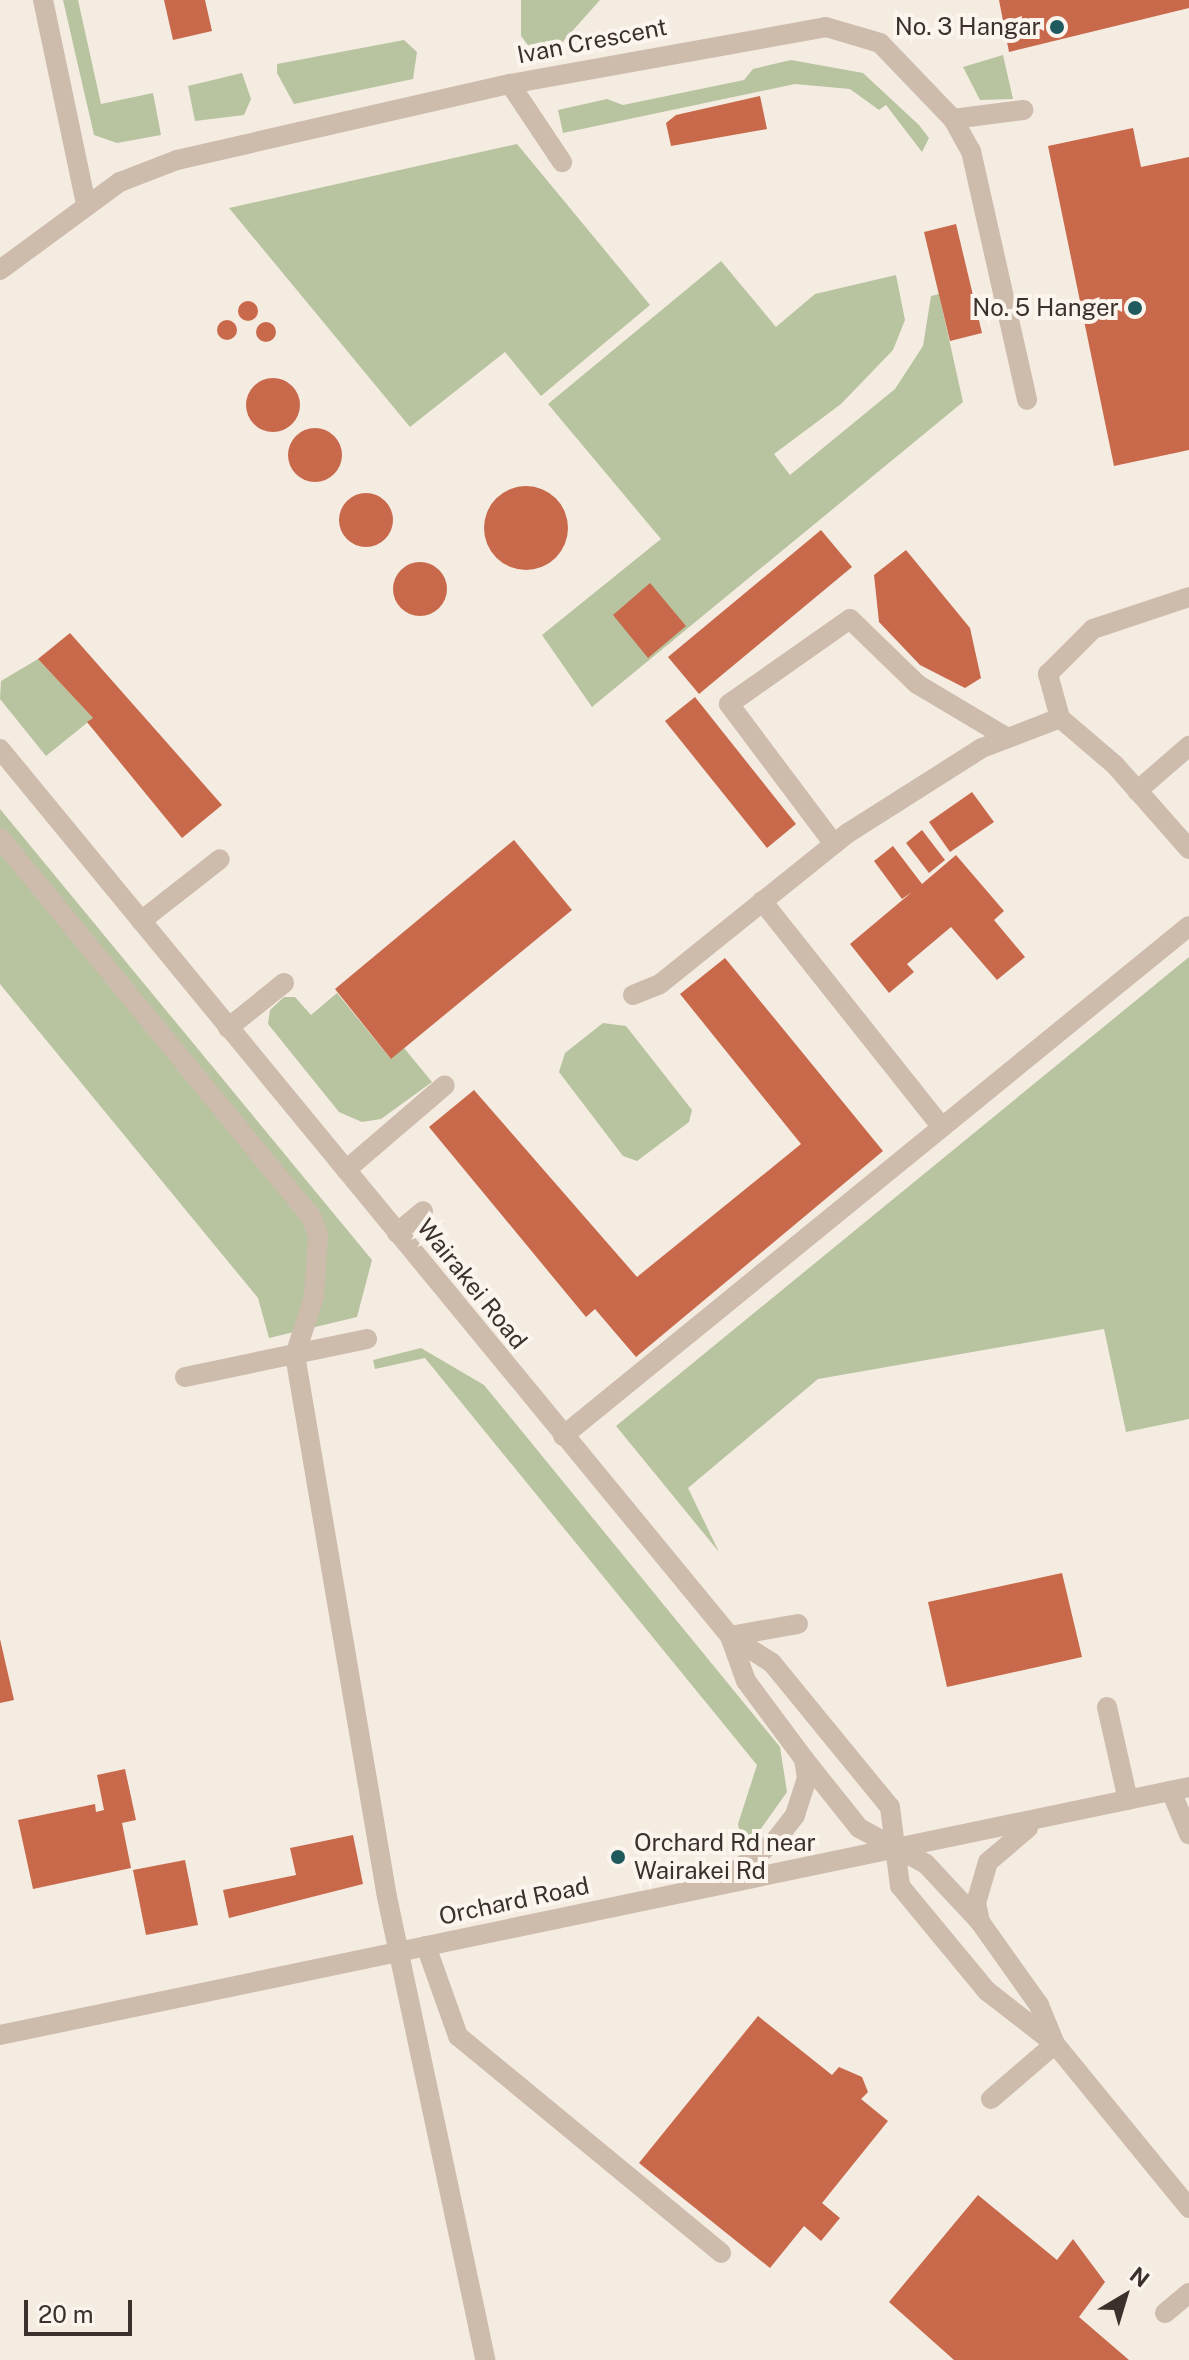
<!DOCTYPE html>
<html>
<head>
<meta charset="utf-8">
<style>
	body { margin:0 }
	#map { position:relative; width:1189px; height:2360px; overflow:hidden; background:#f4ebe1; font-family:"Public Sans",sans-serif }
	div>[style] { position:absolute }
	.green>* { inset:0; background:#b8c4a0 }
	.building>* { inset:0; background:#c8694b }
	.round { border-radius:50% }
	.minor>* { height:20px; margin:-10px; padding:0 10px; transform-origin:10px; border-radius:10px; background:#cdbbac }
	.dots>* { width:22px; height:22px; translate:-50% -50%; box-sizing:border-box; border:4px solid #fbf5ee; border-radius:50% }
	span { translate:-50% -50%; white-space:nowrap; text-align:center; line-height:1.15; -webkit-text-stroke:8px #fbf5ee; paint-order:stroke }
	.poi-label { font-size:24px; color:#3b302b }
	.right { translate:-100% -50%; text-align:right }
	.left { translate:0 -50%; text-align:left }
	.street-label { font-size:24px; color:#3b302b }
	.north { position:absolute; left:1085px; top:2256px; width:80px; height:80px; -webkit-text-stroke:6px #fbf5ee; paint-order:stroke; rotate:38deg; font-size:22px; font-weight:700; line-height:32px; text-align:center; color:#3b302b }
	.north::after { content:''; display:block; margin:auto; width:28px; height:36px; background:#3b302b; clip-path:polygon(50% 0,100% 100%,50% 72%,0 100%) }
	.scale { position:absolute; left:24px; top:2300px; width:108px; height:36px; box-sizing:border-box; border:4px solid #3b302b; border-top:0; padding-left:10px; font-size:24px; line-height:28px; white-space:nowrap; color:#3b302b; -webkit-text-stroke:6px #fbf5ee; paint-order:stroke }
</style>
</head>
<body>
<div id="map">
	<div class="green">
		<div style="clip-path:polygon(63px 0,78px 0,101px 104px,153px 93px,161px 135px,117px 143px,94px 135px)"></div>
		<div style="clip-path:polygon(521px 0,600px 0,559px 46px,534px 53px,521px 36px)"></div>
		<div style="clip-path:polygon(404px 40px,417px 52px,413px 79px,294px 104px,277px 73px,277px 64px)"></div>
		<div style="clip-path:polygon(1003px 55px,1013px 99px,980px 100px,963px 67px)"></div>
		<div style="clip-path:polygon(791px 60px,863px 73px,919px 125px,929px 138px,922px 152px,886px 105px,879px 110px,850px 89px,795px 84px,563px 133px,558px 110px,607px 99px,623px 105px,744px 80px,753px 69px)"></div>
		<div style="clip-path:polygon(242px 73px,251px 99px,244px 115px,195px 121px,188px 86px)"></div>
		<div style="clip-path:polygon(517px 144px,650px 305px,541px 396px,505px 352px,410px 427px,229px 208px)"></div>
		<div style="clip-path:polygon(721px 261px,776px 327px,815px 294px,896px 275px,905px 320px,893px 350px,841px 404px,774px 454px,790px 475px,895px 389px,923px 346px,931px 296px,939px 294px,963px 402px,592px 707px,542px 635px,661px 539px,548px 404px)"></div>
		<div style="clip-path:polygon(38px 659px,93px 718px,46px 756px,0 699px,1px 681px)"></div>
		<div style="clip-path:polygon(0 809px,372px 1260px,357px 1317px,269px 1338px,258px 1298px,0 984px)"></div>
		<div style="clip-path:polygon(1189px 957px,1189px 1419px,1126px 1432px,1104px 1329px,818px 1379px,688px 1488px,719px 1552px,616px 1426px)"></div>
		<div style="clip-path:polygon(337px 993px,390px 1058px,404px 1048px,432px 1082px,381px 1119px,362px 1122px,339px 1112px,268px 1024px,270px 1010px,284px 997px,295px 997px,311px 1015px)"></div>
		<div style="clip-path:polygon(603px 1023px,626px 1026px,692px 1110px,689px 1122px,637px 1161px,623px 1156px,559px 1072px,565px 1053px)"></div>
		<div style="clip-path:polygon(421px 1348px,484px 1385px,780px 1747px,787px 1792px,760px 1830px,741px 1838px,738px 1824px,757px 1765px,425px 1358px,375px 1369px,373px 1360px)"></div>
	</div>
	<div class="building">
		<div style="clip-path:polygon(164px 0,205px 0,212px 31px,173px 40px)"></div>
		<div style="clip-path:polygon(999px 0,1189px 0,1189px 8px,1009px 52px)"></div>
		<div style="clip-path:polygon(760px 96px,767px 129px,671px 146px,666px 123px,676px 115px)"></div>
		<div style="clip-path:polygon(1133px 128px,1141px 167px,1189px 157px,1189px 450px,1114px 466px,1048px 146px)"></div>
		<div style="clip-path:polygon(956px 224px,982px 333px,950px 341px,924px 232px)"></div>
		<div class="round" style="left:238px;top:301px;width:20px;height:20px"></div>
		<div class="round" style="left:217px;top:320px;width:20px;height:20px"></div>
		<div class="round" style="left:256px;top:322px;width:20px;height:20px"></div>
		<div class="round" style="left:246px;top:378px;width:54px;height:54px"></div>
		<div class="round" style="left:288px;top:428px;width:54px;height:54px"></div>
		<div class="round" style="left:484px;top:486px;width:84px;height:84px"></div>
		<div class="round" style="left:339px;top:493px;width:54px;height:54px"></div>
		<div style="clip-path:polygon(821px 530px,852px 567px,699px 694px,668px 657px)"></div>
		<div style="clip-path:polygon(906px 550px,970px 628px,981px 678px,965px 688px,920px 665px,879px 622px,874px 575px)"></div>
		<div class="round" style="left:393px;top:562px;width:54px;height:54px"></div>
		<div style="clip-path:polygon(650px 583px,686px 626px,648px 658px,613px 615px)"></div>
		<div style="clip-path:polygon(70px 633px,222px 805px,182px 838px,87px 722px,93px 718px,38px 659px)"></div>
		<div style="clip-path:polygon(695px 697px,796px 824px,767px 848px,665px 721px)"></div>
		<div style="clip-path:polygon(972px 792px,994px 822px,950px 852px,929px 822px)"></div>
		<div style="clip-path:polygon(922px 830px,945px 860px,929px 873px,906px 843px)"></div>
		<div style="clip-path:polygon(514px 840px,572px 910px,391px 1059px,335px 989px)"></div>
		<div style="clip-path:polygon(893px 846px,922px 884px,956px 855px,1004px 911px,994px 920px,1025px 957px,997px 980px,951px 927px,907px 964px,914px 972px,889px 993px,850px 944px,912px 892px,902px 899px,874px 861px)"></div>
		<div style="clip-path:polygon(725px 958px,883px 1151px,636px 1357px,595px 1309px,586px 1317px,429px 1127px,474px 1090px,637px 1277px,801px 1144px,680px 994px)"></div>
		<div style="clip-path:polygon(1062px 1573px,1082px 1657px,947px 1687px,928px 1602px)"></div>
		<div style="clip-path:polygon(0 1639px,14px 1700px,0 1703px)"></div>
		<div style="clip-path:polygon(125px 1769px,136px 1820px,122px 1823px,131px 1868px,33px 1889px,18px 1820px,95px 1804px,96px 1812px,104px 1810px,97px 1775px)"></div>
		<div style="clip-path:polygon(353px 1835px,363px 1884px,229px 1918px,223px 1890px,296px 1875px,290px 1848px)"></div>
		<div style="clip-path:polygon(185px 1860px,198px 1925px,146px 1935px,133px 1870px)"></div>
		<div style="clip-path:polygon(758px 2016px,832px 2075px,839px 2067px,862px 2077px,868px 2092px,861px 2099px,888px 2121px,822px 2203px,840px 2218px,821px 2241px,804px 2226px,770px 2268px,639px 2163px)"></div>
		<div style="clip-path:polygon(978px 2195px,1057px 2260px,1073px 2239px,1105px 2282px,1079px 2317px,1129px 2360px,954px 2360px,889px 2302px)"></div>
	</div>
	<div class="minor">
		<div style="left:43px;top:0;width:208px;rotate:78.1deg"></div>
		<div style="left:510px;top:84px;width:94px;rotate:56.3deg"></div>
		<div style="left:953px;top:119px;width:71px;rotate:-7.3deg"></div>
		<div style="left:0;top:270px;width:149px;rotate:-36.3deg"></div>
		<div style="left:120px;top:182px;width:61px;rotate:-21.1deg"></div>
		<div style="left:177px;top:160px;width:342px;rotate:-12.9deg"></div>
		<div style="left:510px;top:84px;width:321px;rotate:-10.2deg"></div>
		<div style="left:826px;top:27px;width:56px;rotate:16.5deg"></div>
		<div style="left:880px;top:43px;width:105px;rotate:46.2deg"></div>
		<div style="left:953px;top:119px;width:37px;rotate:61deg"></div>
		<div style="left:971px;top:151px;width:255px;rotate:77.3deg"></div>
		<div style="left:1060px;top:718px;width:46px;rotate:-105.3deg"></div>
		<div style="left:1048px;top:674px;width:64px;rotate:-45deg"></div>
		<div style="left:1093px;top:629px;width:101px;rotate:-18.4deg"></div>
		<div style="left:0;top:749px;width:1149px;rotate:50.55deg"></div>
		<div style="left:730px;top:1636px;width:50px;rotate:32.7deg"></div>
		<div style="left:772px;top:1663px;width:186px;rotate:50.7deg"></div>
		<div style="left:890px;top:1807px;width:80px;rotate:82.8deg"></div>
		<div style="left:900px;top:1886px;width:136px;rotate:50.4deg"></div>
		<div style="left:987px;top:1991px;width:86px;rotate:37.9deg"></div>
		<div style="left:1055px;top:2044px;width:212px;rotate:50.7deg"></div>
		<div style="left:1137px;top:791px;width:69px;rotate:-40.9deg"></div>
		<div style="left:0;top:838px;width:489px;rotate:50.6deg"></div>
		<div style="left:311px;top:1216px;width:20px;rotate:70deg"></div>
		<div style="left:318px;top:1235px;width:62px;rotate:93.7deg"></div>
		<div style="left:314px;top:1297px;width:61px;rotate:108.1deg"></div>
		<div style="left:295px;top:1355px;width:550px;rotate:80.37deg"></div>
		<div style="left:387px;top:1897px;width:473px;rotate:78deg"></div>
		<div style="left:834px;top:844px;width:175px;rotate:-126.9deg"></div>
		<div style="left:729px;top:704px;width:148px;rotate:-35.1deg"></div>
		<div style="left:850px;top:619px;width:93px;rotate:44.1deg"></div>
		<div style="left:917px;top:684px;width:104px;rotate:30.8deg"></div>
		<div style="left:762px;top:901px;width:289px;rotate:51.5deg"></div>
		<div style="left:141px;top:921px;width:100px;rotate:-38.1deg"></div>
		<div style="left:633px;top:995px;width:29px;rotate:-22deg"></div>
		<div style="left:660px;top:984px;width:241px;rotate:-38.8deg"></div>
		<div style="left:848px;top:833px;width:159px;rotate:-32.4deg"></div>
		<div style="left:982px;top:748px;width:84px;rotate:-21deg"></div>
		<div style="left:1060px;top:718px;width:72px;rotate:40.5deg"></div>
		<div style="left:1115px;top:765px;width:112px;rotate:48.6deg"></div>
		<div style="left:228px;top:1028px;width:72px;rotate:-38.8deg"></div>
		<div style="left:346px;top:1170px;width:130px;rotate:-40.6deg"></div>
		<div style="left:397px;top:1233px;width:34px;rotate:-40deg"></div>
		<div style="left:185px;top:1377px;width:186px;rotate:-11.8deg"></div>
		<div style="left:563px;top:1436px;width:807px;rotate:-39.17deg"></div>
		<div style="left:730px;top:1636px;width:69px;rotate:-10deg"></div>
		<div style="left:1107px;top:1707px;width:95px;rotate:77.3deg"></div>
		<div style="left:804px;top:1759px;width:88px;rotate:51.4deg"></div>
		<div style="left:859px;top:1828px;width:76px;rotate:28.2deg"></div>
		<div style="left:926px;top:1864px;width:79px;rotate:47deg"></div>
		<div style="left:1171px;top:1791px;width:47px;rotate:67.3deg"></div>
		<div style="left:1028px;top:1828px;width:52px;rotate:139.6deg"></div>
		<div style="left:988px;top:1862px;width:43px;rotate:106.3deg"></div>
		<div style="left:976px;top:1903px;width:19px;rotate:78deg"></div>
		<div style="left:980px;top:1922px;width:102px;rotate:54.6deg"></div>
		<div style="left:1039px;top:2005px;width:42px;rotate:67.7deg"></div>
		<div style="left:724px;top:1880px;width:64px;rotate:-37.4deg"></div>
		<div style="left:775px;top:1841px;width:33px;rotate:-52deg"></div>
		<div style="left:795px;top:1815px;width:39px;rotate:-72deg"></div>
		<div style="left:807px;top:1778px;width:19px;rotate:-99deg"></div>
		<div style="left:804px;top:1759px;width:97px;rotate:-126.6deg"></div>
		<div style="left:746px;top:1681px;width:48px;rotate:-109.6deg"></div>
		<div style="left:426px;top:1946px;width:96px;rotate:70.4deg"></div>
		<div style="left:458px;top:2036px;width:341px;rotate:39.5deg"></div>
		<div style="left:0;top:2035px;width:1215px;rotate:-11.78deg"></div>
		<div style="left:991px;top:2099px;width:84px;rotate:-40.7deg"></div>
		<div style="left:1165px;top:2313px;width:31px;rotate:-40deg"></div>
	</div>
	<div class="dots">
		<div style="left:1057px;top:27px;background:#1f5a5e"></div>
		<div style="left:1135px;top:308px;background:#1f5a5e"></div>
		<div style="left:618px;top:1857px;background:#1f5a5e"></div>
	</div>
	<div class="poi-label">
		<span class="right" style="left:1041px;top:27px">No. 3 Hangar</span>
		<span class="right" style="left:1119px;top:308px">No. 5 Hanger</span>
		<span class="left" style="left:634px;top:1857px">Orchard Rd near<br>Wairakei Rd</span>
	</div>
	<div class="street-label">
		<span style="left:592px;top:41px;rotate:-11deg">Ivan Crescent</span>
		<span style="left:472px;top:1284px;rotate:51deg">Wairakei Road</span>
		<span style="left:514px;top:1901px;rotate:-12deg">Orchard Road</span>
	</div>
	<div class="north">N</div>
	<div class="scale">20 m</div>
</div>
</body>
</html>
